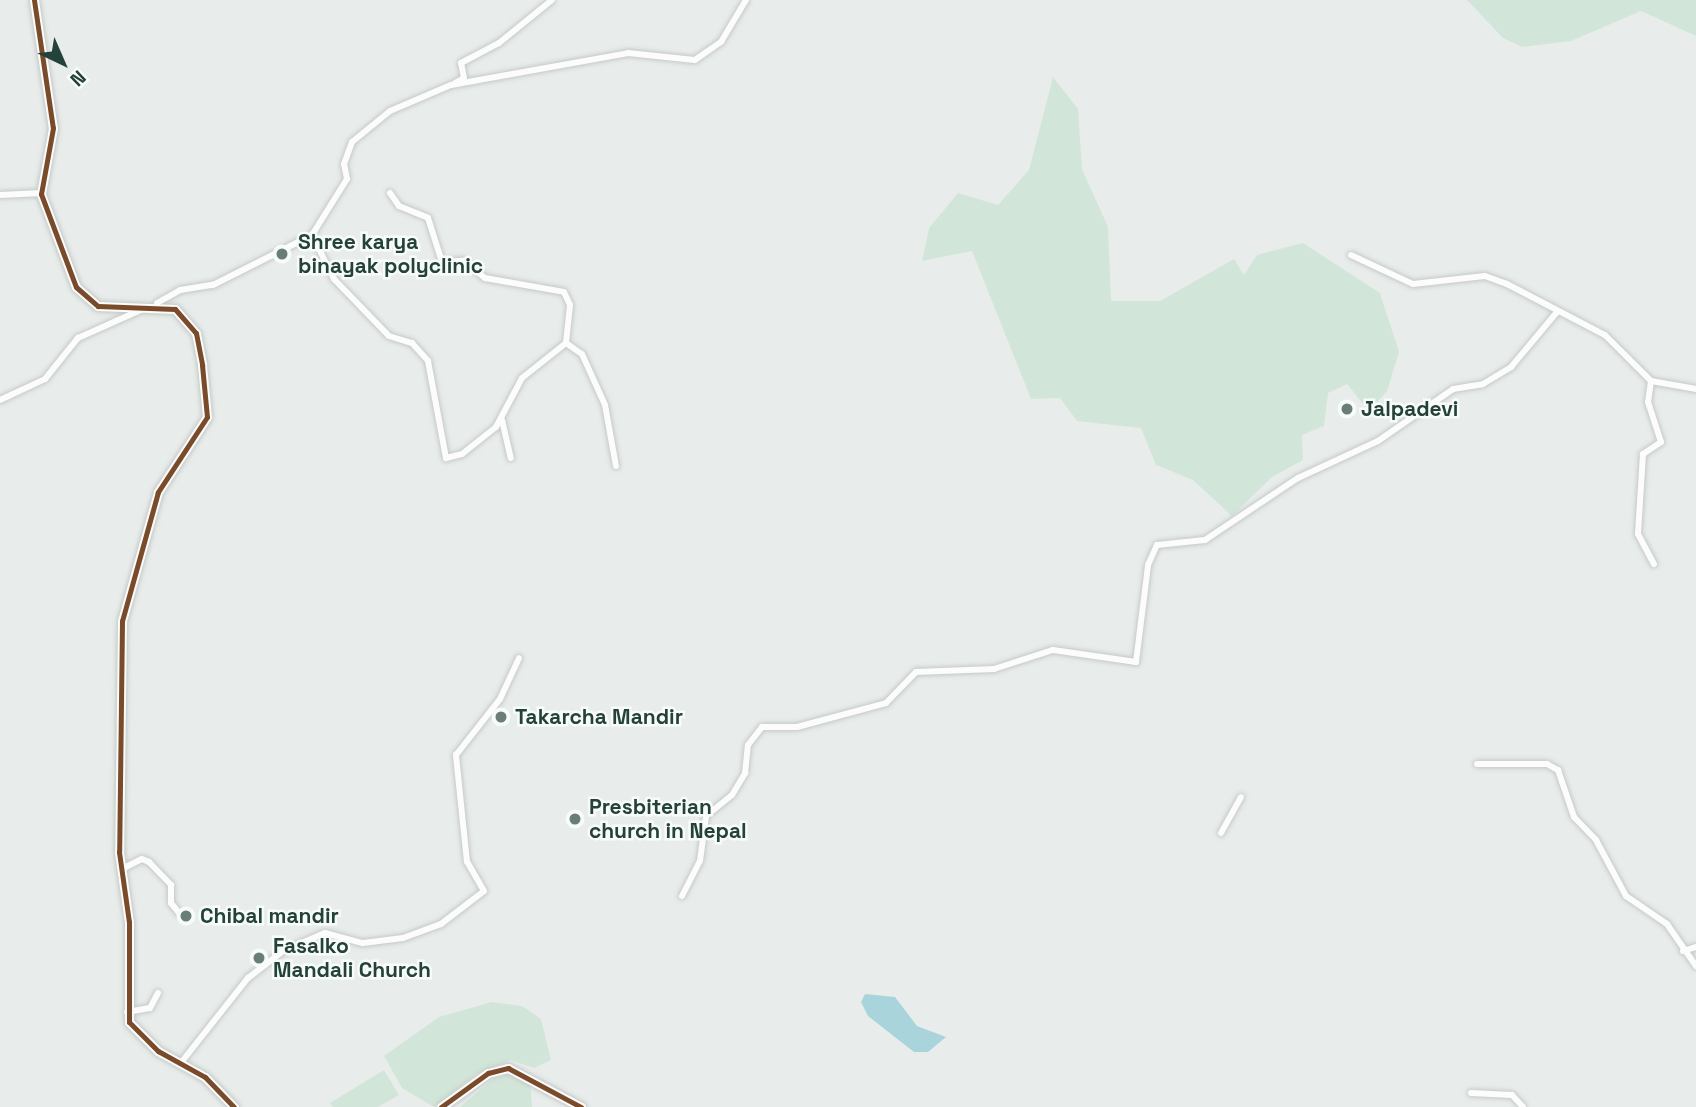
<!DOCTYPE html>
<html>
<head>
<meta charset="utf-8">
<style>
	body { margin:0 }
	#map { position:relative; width:1696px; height:1107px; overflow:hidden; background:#e8edeb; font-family:"Space Grotesk",sans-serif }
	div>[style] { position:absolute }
	.green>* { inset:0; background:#d1e6d8 }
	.water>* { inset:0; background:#a9d4db }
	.roads { filter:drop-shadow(0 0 2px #c5cac8) drop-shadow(0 0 2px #c5cac8) }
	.street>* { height:6px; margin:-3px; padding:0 3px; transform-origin:3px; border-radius:3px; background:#fcfcfc }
	.secondary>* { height:9px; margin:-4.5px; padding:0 4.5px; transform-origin:4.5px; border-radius:4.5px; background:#fcfcfc }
	.bus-1>* { height:5px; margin:-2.5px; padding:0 2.5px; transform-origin:2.5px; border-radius:2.5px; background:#7a4b2a }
	.dots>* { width:19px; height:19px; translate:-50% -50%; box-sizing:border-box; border:4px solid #f7fbf9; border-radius:50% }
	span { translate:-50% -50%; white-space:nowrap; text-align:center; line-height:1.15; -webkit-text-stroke:5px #f7fbf9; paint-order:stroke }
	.poi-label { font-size:21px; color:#24423a; font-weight:700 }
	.left { translate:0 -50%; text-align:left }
	.north { position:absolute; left:28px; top:28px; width:70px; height:70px; -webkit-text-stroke:5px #f7fbf9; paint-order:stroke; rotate:136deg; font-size:19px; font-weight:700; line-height:28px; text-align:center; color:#24423a }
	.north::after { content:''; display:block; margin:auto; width:24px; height:32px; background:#24423a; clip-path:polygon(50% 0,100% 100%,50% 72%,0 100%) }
</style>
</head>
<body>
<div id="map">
	<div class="green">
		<div style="clip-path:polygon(1467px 0,1696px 0,1696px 36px,1641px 11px,1571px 41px,1522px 47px,1503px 38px)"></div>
		<div style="clip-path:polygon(1053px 77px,1078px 109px,1082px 169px,1108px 227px,1111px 301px,1160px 301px,1234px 259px,1244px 275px,1257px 255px,1303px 243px,1380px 293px,1399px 352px,1387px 391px,1369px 411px,1347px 384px,1328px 393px,1324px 426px,1302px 435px,1303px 460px,1272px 477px,1232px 516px,1193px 480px,1156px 465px,1141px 428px,1077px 421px,1060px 398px,1031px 399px,972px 251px,922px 261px,929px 228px,958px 193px,998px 205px,1029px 170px)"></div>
		<div style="clip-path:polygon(492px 1002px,522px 1006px,541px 1019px,551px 1060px,534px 1068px,511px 1060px,476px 1074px,434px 1107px,402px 1088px,384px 1056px,439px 1017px)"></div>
		<div style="clip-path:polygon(384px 1070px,399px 1095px,378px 1107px,333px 1107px,330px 1103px)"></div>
		<div style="clip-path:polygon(513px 1073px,530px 1080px,532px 1107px,460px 1107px,493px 1079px)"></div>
	</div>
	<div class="water">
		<div style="clip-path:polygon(865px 994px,895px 997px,917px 1026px,946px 1037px,928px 1052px,914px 1052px,868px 1016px,861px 1002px)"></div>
	</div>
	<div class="roads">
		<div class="street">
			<div style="left:455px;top:83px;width:10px;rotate:-29deg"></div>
			<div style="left:464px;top:78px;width:15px;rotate:-101deg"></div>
			<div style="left:461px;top:63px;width:43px;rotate:-27.8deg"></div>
			<div style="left:499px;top:43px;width:68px;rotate:-39.1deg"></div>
			<div style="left:390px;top:193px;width:16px;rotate:55deg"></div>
			<div style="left:399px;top:206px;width:31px;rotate:22deg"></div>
			<div style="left:428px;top:218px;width:46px;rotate:72.3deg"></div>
			<div style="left:442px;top:262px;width:22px;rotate:-3deg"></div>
			<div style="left:464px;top:261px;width:27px;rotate:39deg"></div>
			<div style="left:485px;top:278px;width:80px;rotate:10deg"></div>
			<div style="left:564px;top:292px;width:14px;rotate:65deg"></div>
			<div style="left:570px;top:305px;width:38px;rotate:96deg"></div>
			<div style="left:0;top:195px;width:42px;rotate:-2.7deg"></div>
			<div style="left:312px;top:235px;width:49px;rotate:63.4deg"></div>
			<div style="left:334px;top:279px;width:79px;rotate:46deg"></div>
			<div style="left:389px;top:336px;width:24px;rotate:17deg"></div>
			<div style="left:412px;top:343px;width:24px;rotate:48deg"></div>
			<div style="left:428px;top:361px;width:99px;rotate:79.5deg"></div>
			<div style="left:446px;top:458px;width:16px;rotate:-14deg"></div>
			<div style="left:462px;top:454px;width:43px;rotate:-38.5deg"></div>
			<div style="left:496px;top:427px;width:55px;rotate:-62deg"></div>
			<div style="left:522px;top:378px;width:56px;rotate:-38.5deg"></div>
			<div style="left:566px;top:343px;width:19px;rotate:35deg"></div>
			<div style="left:582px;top:354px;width:56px;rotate:65.7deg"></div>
			<div style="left:605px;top:405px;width:62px;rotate:79.8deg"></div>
			<div style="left:1351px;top:255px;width:68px;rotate:25.1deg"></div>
			<div style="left:1413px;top:284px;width:72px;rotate:-6.3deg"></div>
			<div style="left:1485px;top:276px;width:23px;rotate:20deg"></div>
			<div style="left:1507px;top:284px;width:110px;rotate:27.5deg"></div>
			<div style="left:1605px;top:335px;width:65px;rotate:45deg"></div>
			<div style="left:1651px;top:381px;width:46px;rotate:10.1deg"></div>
			<div style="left:157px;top:303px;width:26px;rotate:-29deg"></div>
			<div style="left:180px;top:290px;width:33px;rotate:-9deg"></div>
			<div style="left:213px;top:285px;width:111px;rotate:-26.8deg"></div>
			<div style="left:312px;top:235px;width:66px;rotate:-58deg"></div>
			<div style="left:347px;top:179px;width:15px;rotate:-101deg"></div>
			<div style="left:344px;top:164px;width:23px;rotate:-70deg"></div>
			<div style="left:352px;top:142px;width:49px;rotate:-39.2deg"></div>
			<div style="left:390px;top:111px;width:66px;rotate:-23.1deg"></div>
			<div style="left:451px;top:85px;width:180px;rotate:-10.2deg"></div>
			<div style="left:628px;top:53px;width:67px;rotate:6deg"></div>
			<div style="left:695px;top:60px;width:32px;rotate:-35deg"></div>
			<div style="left:721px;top:42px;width:49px;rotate:-59.2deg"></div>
			<div style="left:1651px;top:381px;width:21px;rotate:98deg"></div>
			<div style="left:1648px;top:402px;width:42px;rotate:72deg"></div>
			<div style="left:1661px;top:442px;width:22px;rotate:146deg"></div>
			<div style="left:1643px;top:454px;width:80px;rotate:93.6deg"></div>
			<div style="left:1638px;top:534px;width:34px;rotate:62deg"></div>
			<div style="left:0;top:400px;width:50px;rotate:-25deg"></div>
			<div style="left:45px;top:379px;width:53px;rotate:-51.2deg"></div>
			<div style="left:78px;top:338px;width:73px;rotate:-24.1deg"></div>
			<div style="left:502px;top:420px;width:39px;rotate:77deg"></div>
			<div style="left:1477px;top:764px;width:70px"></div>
			<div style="left:1547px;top:764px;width:13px;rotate:29deg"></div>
			<div style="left:1558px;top:770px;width:50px;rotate:71.2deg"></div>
			<div style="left:1574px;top:817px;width:32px;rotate:46deg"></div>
			<div style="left:1596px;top:840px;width:64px;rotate:61.8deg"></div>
			<div style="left:1626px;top:896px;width:50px;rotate:34.3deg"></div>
			<div style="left:1667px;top:924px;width:51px;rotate:55.4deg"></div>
			<div style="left:1221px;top:833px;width:41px;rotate:-60.9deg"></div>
			<div style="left:122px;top:869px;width:22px;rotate:-27deg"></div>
			<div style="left:142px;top:859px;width:8px;rotate:23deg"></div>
			<div style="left:149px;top:862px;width:32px;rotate:46deg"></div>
			<div style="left:171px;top:885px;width:18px;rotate:90deg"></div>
			<div style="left:171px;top:903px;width:14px;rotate:51deg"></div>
			<div style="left:682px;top:896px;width:39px;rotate:-63deg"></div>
			<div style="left:700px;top:861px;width:45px;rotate:-82.4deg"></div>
			<div style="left:706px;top:816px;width:33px;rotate:-39deg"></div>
			<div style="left:732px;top:795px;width:26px;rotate:-59deg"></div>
			<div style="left:745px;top:773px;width:28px;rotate:-84deg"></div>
			<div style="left:748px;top:745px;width:23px;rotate:-52deg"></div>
			<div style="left:762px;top:727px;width:35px"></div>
			<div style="left:797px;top:727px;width:92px;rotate:-15.1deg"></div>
			<div style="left:886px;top:703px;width:43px;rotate:-45.9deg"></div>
			<div style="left:916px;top:672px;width:78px;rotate:-2.2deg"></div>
			<div style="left:994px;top:669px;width:62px;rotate:-17.9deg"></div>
			<div style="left:1053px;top:650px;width:84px;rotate:8.2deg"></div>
			<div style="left:1136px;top:662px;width:98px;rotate:-82.9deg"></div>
			<div style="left:1148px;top:565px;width:22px;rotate:-66deg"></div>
			<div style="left:1157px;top:545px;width:48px;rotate:-5.9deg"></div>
			<div style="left:1205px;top:540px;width:112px;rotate:-33.7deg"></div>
			<div style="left:1298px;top:478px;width:88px;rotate:-24.8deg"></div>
			<div style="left:1378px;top:441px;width:91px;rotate:-34.7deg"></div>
			<div style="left:1453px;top:389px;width:30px;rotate:-9deg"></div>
			<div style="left:1483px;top:384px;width:33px;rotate:-31deg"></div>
			<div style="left:1511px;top:367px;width:72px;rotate:-50.1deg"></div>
			<div style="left:1683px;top:951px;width:14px;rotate:-17deg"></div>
			<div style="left:127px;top:1012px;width:23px;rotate:-10deg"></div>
			<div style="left:150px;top:1008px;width:17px;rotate:-62deg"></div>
			<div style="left:180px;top:1064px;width:110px;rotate:-51.7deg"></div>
			<div style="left:248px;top:978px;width:44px;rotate:-37.6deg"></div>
			<div style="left:283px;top:951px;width:46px;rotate:-23.2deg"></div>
			<div style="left:325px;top:933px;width:39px;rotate:15deg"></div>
			<div style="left:363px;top:943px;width:40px;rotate:-7.1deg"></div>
			<div style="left:403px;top:938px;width:40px;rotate:-20.2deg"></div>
			<div style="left:441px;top:924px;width:54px;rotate:-37.5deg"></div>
			<div style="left:484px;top:891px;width:34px;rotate:-120deg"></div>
			<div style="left:467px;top:862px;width:108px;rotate:-95.9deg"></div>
			<div style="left:456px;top:755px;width:71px;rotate:-51.8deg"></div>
			<div style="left:500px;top:699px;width:45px;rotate:-65.1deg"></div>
			<div style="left:1471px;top:1093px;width:41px;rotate:2.8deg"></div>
			<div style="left:1512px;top:1095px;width:16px;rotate:47deg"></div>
		</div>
		<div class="secondary">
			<div style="left:34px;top:0;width:129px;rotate:81.6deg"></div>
			<div style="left:53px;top:128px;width:67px;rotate:100.3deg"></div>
			<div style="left:41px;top:194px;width:99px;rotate:69.4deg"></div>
			<div style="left:76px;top:287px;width:29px;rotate:41deg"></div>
			<div style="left:98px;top:306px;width:77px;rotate:2.2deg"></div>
			<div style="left:175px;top:309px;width:32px;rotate:49deg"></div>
			<div style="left:196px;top:333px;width:33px;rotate:79deg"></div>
			<div style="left:202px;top:365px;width:52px;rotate:84.5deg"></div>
			<div style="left:207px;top:417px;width:90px;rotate:123.2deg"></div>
			<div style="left:158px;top:492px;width:134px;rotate:105.6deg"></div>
			<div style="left:122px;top:621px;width:231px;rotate:90.7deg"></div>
			<div style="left:119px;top:852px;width:71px;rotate:81.9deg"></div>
			<div style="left:129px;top:922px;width:100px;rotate:90deg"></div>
			<div style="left:129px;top:1022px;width:41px;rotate:45deg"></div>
			<div style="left:158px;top:1051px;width:54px;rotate:29deg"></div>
			<div style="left:205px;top:1077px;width:42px;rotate:46deg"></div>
			<div style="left:441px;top:1107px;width:58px;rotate:-35.9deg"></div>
			<div style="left:488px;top:1073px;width:21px;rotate:-14deg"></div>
			<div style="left:508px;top:1068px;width:83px;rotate:28.1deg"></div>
		</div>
	</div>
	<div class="bus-1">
		<div style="left:34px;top:0;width:129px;rotate:81.6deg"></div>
		<div style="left:53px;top:128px;width:67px;rotate:100.3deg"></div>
		<div style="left:41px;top:194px;width:99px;rotate:69.4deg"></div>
		<div style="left:76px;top:287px;width:29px;rotate:41deg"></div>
		<div style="left:98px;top:306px;width:77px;rotate:2.2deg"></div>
		<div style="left:175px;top:309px;width:32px;rotate:49deg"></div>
		<div style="left:196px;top:333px;width:33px;rotate:79deg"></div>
		<div style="left:202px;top:365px;width:52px;rotate:84.5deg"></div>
		<div style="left:207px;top:417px;width:90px;rotate:123.2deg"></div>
		<div style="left:158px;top:492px;width:134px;rotate:105.6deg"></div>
		<div style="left:122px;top:621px;width:231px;rotate:90.7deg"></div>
		<div style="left:119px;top:852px;width:71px;rotate:81.9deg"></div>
		<div style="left:129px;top:922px;width:100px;rotate:90deg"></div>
		<div style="left:129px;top:1022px;width:41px;rotate:45deg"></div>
		<div style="left:158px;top:1051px;width:54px;rotate:29deg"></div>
		<div style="left:205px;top:1077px;width:42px;rotate:46deg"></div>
		<div style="left:441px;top:1107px;width:58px;rotate:-35.9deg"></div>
		<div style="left:488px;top:1073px;width:21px;rotate:-14deg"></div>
		<div style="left:508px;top:1068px;width:83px;rotate:28.1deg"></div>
	</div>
	<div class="dots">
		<div style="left:282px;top:254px;background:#697e78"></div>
		<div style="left:1347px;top:409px;background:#697e78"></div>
		<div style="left:501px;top:717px;background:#697e78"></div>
		<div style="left:575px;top:819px;background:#697e78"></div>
		<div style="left:186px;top:916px;background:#697e78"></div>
		<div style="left:259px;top:958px;background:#697e78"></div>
	</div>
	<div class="poi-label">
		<span class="left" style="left:298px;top:254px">Shree karya<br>binayak polyclinic</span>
		<span class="left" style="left:1361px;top:409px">Jalpadevi</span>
		<span class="left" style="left:515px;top:717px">Takarcha Mandir</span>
		<span class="left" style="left:589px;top:819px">Presbiterian<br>church in Nepal</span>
		<span class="left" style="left:200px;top:916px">Chibal mandir</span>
		<span class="left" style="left:273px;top:958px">Fasalko<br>Mandali Church</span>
	</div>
	<div class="north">N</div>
</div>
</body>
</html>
